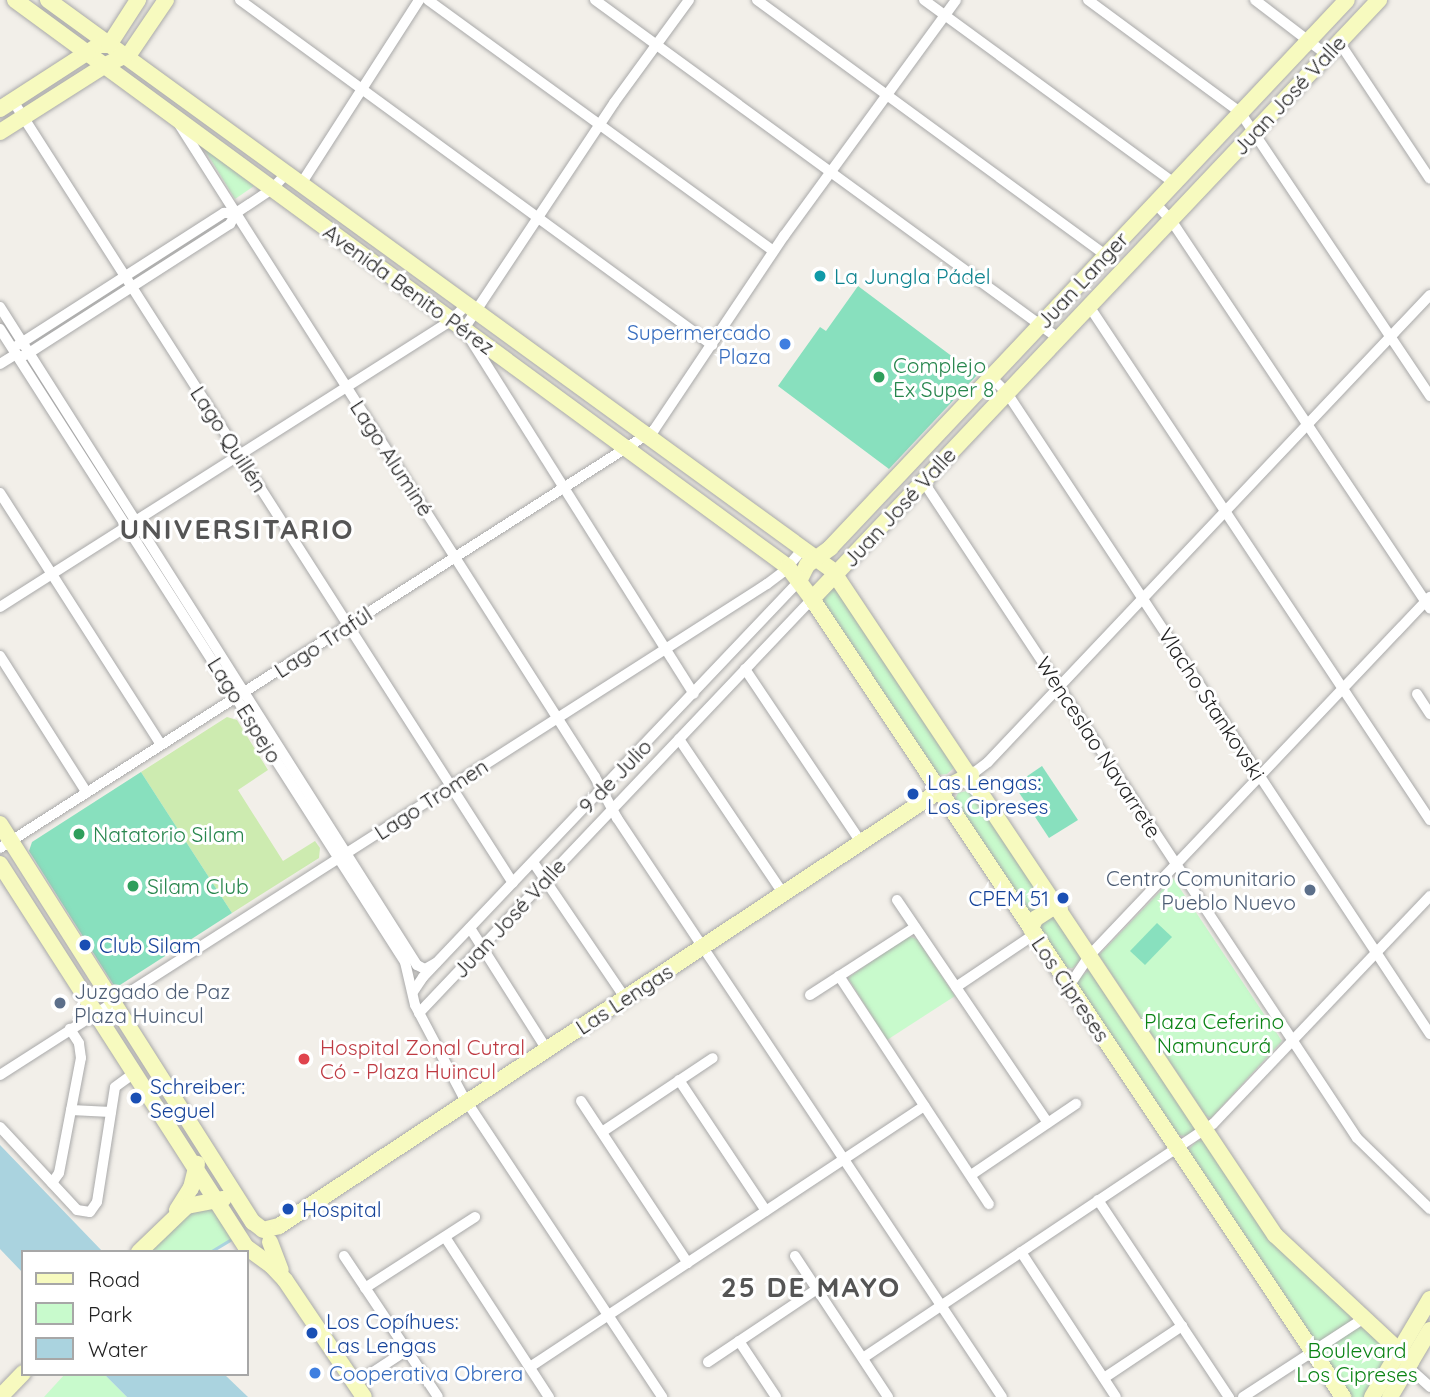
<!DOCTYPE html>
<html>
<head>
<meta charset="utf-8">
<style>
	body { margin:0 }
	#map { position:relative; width:1430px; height:1397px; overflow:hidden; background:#f2efe9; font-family:Quicksand,sans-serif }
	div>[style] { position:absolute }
	.grass>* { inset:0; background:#cdebb0 }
	.park>* { inset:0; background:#c8facc }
	.pitch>* { inset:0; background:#88e0be }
	.water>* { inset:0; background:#aad3df }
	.stream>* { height:2.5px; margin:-1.25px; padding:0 1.25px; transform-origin:1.25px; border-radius:1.25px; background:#aad3df }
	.roads { filter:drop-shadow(0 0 2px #a9a9a9) drop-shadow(0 0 2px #a9a9a9) }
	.street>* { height:10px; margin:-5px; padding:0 5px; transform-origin:5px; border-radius:5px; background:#fff }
	.secondary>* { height:16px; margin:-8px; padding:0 8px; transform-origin:8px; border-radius:8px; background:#f7fabf }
	.dots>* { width:19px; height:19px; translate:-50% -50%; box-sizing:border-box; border:4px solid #fff; border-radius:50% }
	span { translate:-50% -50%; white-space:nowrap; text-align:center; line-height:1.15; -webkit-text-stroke:6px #fff; paint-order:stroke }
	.street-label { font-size:21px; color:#222 }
	.culture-label { font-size:21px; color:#0d838f }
	.left { translate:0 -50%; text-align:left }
	.shop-label { font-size:21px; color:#366cbe }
	.right { translate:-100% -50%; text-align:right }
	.leisure-label { font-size:21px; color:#27864d }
	.transit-label { font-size:21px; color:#164399 }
	.service-label { font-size:21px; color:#4e5e75 }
	.park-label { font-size:21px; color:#0c8416 }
	.health-label { font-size:21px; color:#be3a42 }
	.district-label { font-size:28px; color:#555; font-weight:700; letter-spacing:2px }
	.legend { position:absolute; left:21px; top:1250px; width:228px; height:126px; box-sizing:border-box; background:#fff; border:2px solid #a7a7a7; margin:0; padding:9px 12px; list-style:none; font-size:21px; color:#222 }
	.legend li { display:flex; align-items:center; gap:14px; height:35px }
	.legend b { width:35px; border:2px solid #a7a7a7 }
</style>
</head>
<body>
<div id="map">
	<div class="grass">
		<div style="clip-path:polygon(227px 717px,237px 720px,268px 770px,238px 790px,283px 861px,315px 841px,320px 848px,319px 858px,232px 913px,141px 772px)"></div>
	</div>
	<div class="park">
		<div style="clip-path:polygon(203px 147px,254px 186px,235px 199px)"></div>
		<div style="clip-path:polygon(835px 584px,956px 766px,947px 774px,937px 775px,822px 604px,821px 596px)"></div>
		<div style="clip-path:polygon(971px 790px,1051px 905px,1031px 918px,954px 801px,958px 793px)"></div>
		<div style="clip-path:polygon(1173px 878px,1282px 1041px,1211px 1118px,1206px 1116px,1099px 955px)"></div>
		<div style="clip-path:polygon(1053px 913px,1084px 956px,1073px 968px,1067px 968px,1038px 929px,1039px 923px)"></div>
		<div style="clip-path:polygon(908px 936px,917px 939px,955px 996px,887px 1040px,848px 978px)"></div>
		<div style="clip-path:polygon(1089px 970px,1196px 1128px,1188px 1136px,1176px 1135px,1078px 988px,1076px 981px)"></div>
		<div style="clip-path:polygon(1204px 1140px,1350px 1315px,1351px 1321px,1316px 1344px,1188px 1150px,1197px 1141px)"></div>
		<div style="clip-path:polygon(209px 1206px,233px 1239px,210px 1252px,149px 1252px,189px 1209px)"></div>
		<div style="clip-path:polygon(1364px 1327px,1392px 1353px,1368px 1397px,1349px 1397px,1322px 1355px,1326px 1349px,1357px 1328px)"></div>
		<div style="clip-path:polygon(65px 1374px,104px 1374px,127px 1397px,44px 1397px)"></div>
	</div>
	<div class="pitch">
		<div style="clip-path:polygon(858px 286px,977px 375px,889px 469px,778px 386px,820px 327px,826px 331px)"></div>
		<div style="clip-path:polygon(1042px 766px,1078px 820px,1049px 838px,1014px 785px)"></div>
		<div style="clip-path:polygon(141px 772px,232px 913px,120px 985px,113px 984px,29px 851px,32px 842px)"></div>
		<div style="clip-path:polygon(1157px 923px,1172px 937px,1145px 965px,1130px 951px)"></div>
	</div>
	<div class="water">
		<div style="clip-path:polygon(0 1145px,103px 1252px,23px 1252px,23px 1273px,0 1249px)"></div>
		<div style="clip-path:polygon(104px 1374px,224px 1374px,248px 1397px,127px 1397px)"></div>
	</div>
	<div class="stream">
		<div style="left:210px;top:1252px;width:23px;rotate:-31deg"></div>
	</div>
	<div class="roads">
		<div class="street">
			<div style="left:240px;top:0;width:585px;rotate:36.16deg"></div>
			<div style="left:428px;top:0;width:427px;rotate:36deg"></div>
			<div style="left:595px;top:0;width:573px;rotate:36.13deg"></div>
			<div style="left:689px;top:0;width:127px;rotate:126.1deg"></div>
			<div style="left:614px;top:103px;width:271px;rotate:123.6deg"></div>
			<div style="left:464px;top:329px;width:431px;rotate:57.8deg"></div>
			<div style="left:757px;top:0;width:432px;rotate:36.2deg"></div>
			<div style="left:924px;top:0;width:310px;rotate:36.2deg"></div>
			<div style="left:1088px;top:0;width:189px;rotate:36.4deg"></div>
			<div style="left:1240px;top:112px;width:342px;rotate:56.2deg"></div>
			<div style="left:1255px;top:0;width:91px;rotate:37.4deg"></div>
			<div style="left:1339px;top:42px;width:164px;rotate:56.4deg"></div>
			<div style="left:13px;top:101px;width:928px;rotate:57.41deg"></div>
			<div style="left:179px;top:124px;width:774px;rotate:57.5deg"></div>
			<div style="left:595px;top:777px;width:47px;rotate:61.8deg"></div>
			<div style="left:617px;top:818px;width:695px;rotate:56.38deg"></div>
			<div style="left:301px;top:184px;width:219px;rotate:-57.3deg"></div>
			<div style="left:1155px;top:203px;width:23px;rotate:47deg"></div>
			<div style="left:1171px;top:220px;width:467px;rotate:56.3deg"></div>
			<div style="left:1089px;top:306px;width:617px;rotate:56.44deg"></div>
			<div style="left:0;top:307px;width:779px;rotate:57.64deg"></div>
			<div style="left:417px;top:965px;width:9px;rotate:27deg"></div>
			<div style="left:425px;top:969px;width:13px;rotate:-29deg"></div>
			<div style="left:0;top:329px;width:751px;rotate:57.39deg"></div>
			<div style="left:405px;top:962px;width:44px;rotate:76.9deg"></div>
			<div style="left:415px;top:1005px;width:103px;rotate:62.2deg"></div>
			<div style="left:463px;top:1096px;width:361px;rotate:56.5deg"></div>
			<div style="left:18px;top:345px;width:245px;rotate:-32.7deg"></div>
			<div style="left:224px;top:213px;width:12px"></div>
			<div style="left:236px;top:213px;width:43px;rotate:-33.7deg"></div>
			<div style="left:272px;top:189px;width:21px;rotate:-47deg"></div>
			<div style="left:0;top:364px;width:19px;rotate:-32deg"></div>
			<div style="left:16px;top:354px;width:6px;rotate:31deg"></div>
			<div style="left:21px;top:357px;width:9px;rotate:-27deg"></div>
			<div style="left:29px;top:353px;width:239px;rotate:-32.7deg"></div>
			<div style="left:230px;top:224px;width:13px;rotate:-61deg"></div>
			<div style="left:991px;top:377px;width:23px;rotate:45deg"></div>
			<div style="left:1007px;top:393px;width:768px;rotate:56.58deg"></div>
			<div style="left:923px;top:481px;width:787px;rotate:56.55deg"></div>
			<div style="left:1357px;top:1138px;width:102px;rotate:44.2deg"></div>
			<div style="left:0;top:493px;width:299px;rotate:57.4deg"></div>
			<div style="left:0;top:607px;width:535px;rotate:-32.41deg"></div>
			<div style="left:452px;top:320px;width:21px;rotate:-47deg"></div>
			<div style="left:0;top:656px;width:162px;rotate:57.6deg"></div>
			<div style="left:745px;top:669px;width:208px;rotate:56.2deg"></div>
			<div style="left:1417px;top:694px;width:24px;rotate:57deg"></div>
			<div style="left:679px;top:739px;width:186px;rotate:56deg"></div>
			<div style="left:971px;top:775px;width:21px;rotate:-37deg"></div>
			<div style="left:988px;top:762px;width:643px;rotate:-46.58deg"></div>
			<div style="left:0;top:848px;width:776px;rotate:-32.58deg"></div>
			<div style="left:654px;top:430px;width:234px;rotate:-56.2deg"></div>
			<div style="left:784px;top:236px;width:292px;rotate:-53.9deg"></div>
			<div style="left:533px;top:862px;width:164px;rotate:55.9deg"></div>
			<div style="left:897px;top:900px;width:269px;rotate:55.9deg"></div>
			<div style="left:470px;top:928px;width:144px;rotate:57.7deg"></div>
			<div style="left:839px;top:976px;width:273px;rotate:56.7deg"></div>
			<div style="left:1069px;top:986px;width:37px;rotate:-56deg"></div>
			<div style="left:1090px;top:955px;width:494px;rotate:-46.5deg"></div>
			<div style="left:956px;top:987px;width:95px;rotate:-33.9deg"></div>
			<div style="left:413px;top:992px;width:18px;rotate:-56deg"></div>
			<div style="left:423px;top:977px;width:546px;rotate:-46.48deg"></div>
			<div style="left:810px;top:995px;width:125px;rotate:-32.9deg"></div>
			<div style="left:419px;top:1013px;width:571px;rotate:-46.49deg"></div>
			<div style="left:0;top:1075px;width:911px;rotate:-32.63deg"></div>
			<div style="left:767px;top:584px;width:20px;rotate:-37deg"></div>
			<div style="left:783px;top:572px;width:29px;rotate:-49deg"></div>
			<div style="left:679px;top:1080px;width:157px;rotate:56.4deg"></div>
			<div style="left:581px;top:1101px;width:194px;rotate:56.6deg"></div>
			<div style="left:71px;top:1110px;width:40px;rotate:2.9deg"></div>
			<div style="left:0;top:1127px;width:113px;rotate:47.1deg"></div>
			<div style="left:77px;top:1210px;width:13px;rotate:9deg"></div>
			<div style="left:90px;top:1212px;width:12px;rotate:-55deg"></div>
			<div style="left:97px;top:1202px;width:116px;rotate:-81.1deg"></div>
			<div style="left:115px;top:1087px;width:24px;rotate:-36deg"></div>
			<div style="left:602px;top:1132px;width:133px;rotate:-33.7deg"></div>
			<div style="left:971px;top:1175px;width:127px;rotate:-34.1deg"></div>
			<div style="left:52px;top:1183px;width:12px;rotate:-55deg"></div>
			<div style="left:59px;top:1173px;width:117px;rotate:-79.2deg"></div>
			<div style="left:81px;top:1058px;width:15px;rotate:-98deg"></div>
			<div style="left:79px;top:1043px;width:17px;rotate:-123deg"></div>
			<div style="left:1098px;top:1200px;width:237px;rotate:56.4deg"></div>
			<div style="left:445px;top:1237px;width:191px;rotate:57deg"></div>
			<div style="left:1021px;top:1252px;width:173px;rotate:56.8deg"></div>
			<div style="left:344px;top:1256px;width:169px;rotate:56.3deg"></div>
			<div style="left:795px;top:1256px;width:169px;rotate:56.6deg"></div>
			<div style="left:365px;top:1288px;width:131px;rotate:-32.8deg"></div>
			<div style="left:739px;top:1341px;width:67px;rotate:56.5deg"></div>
			<div style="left:863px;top:1358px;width:421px;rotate:-33.8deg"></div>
			<div style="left:1213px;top:1124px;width:315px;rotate:-46.4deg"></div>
			<div style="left:708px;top:1362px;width:131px;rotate:-33.8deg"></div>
			<div style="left:530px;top:1367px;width:473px;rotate:-33.5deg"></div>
			<div style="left:1408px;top:1367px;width:30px;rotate:42deg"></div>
			<div style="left:1104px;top:1378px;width:94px;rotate:-33.7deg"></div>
			<div style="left:355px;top:1384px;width:62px;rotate:-33.2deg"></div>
			<div style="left:1243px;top:1397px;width:145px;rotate:-33.1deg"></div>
		</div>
		<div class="secondary">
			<div style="left:15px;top:0;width:959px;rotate:36.26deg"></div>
			<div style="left:788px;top:567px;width:40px;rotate:53deg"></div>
			<div style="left:812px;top:599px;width:959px;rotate:56.36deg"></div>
			<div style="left:48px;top:0;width:969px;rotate:36.02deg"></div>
			<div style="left:832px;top:570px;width:799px;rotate:56.33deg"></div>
			<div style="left:1275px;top:1235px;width:186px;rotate:43deg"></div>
			<div style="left:0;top:109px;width:118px;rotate:-32.9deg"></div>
			<div style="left:99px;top:45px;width:10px"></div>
			<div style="left:109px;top:45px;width:54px;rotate:-57.2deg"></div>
			<div style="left:0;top:132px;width:123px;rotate:-32.4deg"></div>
			<div style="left:104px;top:66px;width:29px;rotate:-27deg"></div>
			<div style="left:130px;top:53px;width:64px;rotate:-55.8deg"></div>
			<div style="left:799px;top:581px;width:18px;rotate:-63deg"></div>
			<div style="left:807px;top:565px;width:29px;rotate:-36deg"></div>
			<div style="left:830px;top:548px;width:753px;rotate:-46.67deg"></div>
			<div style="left:812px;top:599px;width:825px;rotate:-46.57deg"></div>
			<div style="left:0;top:824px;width:472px;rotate:57.6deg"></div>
			<div style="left:253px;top:1222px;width:11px;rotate:38deg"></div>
			<div style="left:0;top:864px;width:455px;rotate:57.3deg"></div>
			<div style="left:246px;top:1247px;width:31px;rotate:36deg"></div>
			<div style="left:271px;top:1265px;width:21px;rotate:47deg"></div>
			<div style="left:285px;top:1280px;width:141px;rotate:56deg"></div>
			<div style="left:1031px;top:929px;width:11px;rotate:-68deg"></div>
			<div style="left:1035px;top:919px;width:20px;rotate:-33deg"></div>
			<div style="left:1052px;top:908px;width:8px;rotate:7deg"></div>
			<div style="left:177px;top:1210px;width:26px;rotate:-58deg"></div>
			<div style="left:191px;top:1188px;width:25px;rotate:-76deg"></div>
			<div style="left:263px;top:1230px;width:16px;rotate:-14deg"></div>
			<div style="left:279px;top:1226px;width:790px;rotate:-33.39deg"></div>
			<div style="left:939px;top:791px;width:36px;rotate:-27deg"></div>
			<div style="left:270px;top:1242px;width:30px;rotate:69deg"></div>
			<div style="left:139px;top:1252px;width:66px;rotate:-43.8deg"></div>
			<div style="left:187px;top:1206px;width:37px;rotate:-11deg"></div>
			<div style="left:0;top:1397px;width:33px;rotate:-46deg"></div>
			<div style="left:1372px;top:1397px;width:114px;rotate:-59.4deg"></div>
			<div style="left:1390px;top:1397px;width:78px;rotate:-59.2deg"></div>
		</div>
	</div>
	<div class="dots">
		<div style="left:820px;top:276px;background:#0f9aa8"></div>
		<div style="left:785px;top:344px;background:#3f7fe0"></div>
		<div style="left:879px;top:377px;background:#2e9e5b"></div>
		<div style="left:913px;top:794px;background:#1a4fb4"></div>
		<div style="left:79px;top:834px;background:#2e9e5b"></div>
		<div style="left:133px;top:886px;background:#2e9e5b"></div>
		<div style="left:1310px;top:890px;background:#5c6f8a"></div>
		<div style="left:1063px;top:898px;background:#1a4fb4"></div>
		<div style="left:85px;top:945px;background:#1a4fb4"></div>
		<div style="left:60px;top:1003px;background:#5c6f8a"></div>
		<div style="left:304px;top:1059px;background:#e0444e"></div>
		<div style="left:136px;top:1098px;background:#1a4fb4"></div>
		<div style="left:288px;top:1209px;background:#1a4fb4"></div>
		<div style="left:312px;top:1333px;background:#1a4fb4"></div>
		<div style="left:315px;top:1373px;background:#3f7fe0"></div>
	</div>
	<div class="street-label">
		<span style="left:1289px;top:95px;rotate:-47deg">Juan José Valle</span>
		<span style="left:1082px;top:280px;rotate:-47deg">Juan Langer</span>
		<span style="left:409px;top:289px;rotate:36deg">Avenida Benito Pérez</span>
		<span style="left:229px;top:439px;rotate:57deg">Lago Quillén</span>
		<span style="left:392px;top:458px;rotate:57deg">Lago Aluminé</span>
		<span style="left:899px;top:507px;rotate:-47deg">Juan José Valle</span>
		<span style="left:323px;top:642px;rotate:-33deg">Lago Trafúl</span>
		<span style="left:1212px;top:704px;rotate:57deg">Vlacho Stankovski</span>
		<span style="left:245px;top:710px;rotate:58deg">Lago Espejo</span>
		<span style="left:1099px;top:747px;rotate:57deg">Wenceslao Navarrete</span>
		<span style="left:615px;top:776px;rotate:-46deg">9 de Julio</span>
		<span style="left:431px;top:799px;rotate:-33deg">Lago Tromen</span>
		<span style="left:509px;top:918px;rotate:-47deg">Juan José Valle</span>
		<span style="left:1071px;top:989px;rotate:56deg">Los Cipreses</span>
		<span style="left:624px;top:999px;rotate:-33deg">Las Lengas</span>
	</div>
	<div class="culture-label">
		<span class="left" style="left:834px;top:276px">La Jungla Pádel</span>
	</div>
	<div class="shop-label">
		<span class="right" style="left:771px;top:344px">Supermercado<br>Plaza</span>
		<span class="left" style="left:329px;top:1373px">Cooperativa Obrera</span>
	</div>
	<div class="leisure-label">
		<span class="left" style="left:893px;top:377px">Complejo<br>Ex Super 8</span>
		<span class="left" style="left:93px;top:834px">Natatorio Silam</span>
		<span class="left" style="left:147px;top:886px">Silam Club</span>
	</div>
	<div class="transit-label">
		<span class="left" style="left:927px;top:794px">Las Lengas:<br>Los Cipreses</span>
		<span class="right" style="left:1049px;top:898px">CPEM 51</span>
		<span class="left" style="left:99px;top:945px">Club Silam</span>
		<span class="left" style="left:150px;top:1098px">Schreiber:<br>Seguel</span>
		<span class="left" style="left:302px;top:1209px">Hospital</span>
		<span class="left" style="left:326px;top:1333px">Los Copíhues:<br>Las Lengas</span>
	</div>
	<div class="service-label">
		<span class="right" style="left:1296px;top:890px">Centro Comunitario<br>Pueblo Nuevo</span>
		<span class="left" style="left:74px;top:1003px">Juzgado de Paz<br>Plaza Huincul</span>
	</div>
	<div class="park-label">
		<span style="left:1214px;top:1033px">Plaza Ceferino<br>Namuncurá</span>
		<span style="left:1357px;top:1362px">Boulevard<br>Los Cipreses</span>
	</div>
	<div class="health-label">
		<span class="left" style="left:320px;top:1059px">Hospital Zonal Cutral<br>Có - Plaza Huincul</span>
	</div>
	<div class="district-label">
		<span style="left:237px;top:529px">UNIVERSITARIO</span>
		<span style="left:811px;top:1287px">25 DE MAYO</span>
	</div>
	<ul class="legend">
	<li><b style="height:9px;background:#f7fabf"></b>Road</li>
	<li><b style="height:19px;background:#c8facc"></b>Park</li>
	<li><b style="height:19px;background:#aad3df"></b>Water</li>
	</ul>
</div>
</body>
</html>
